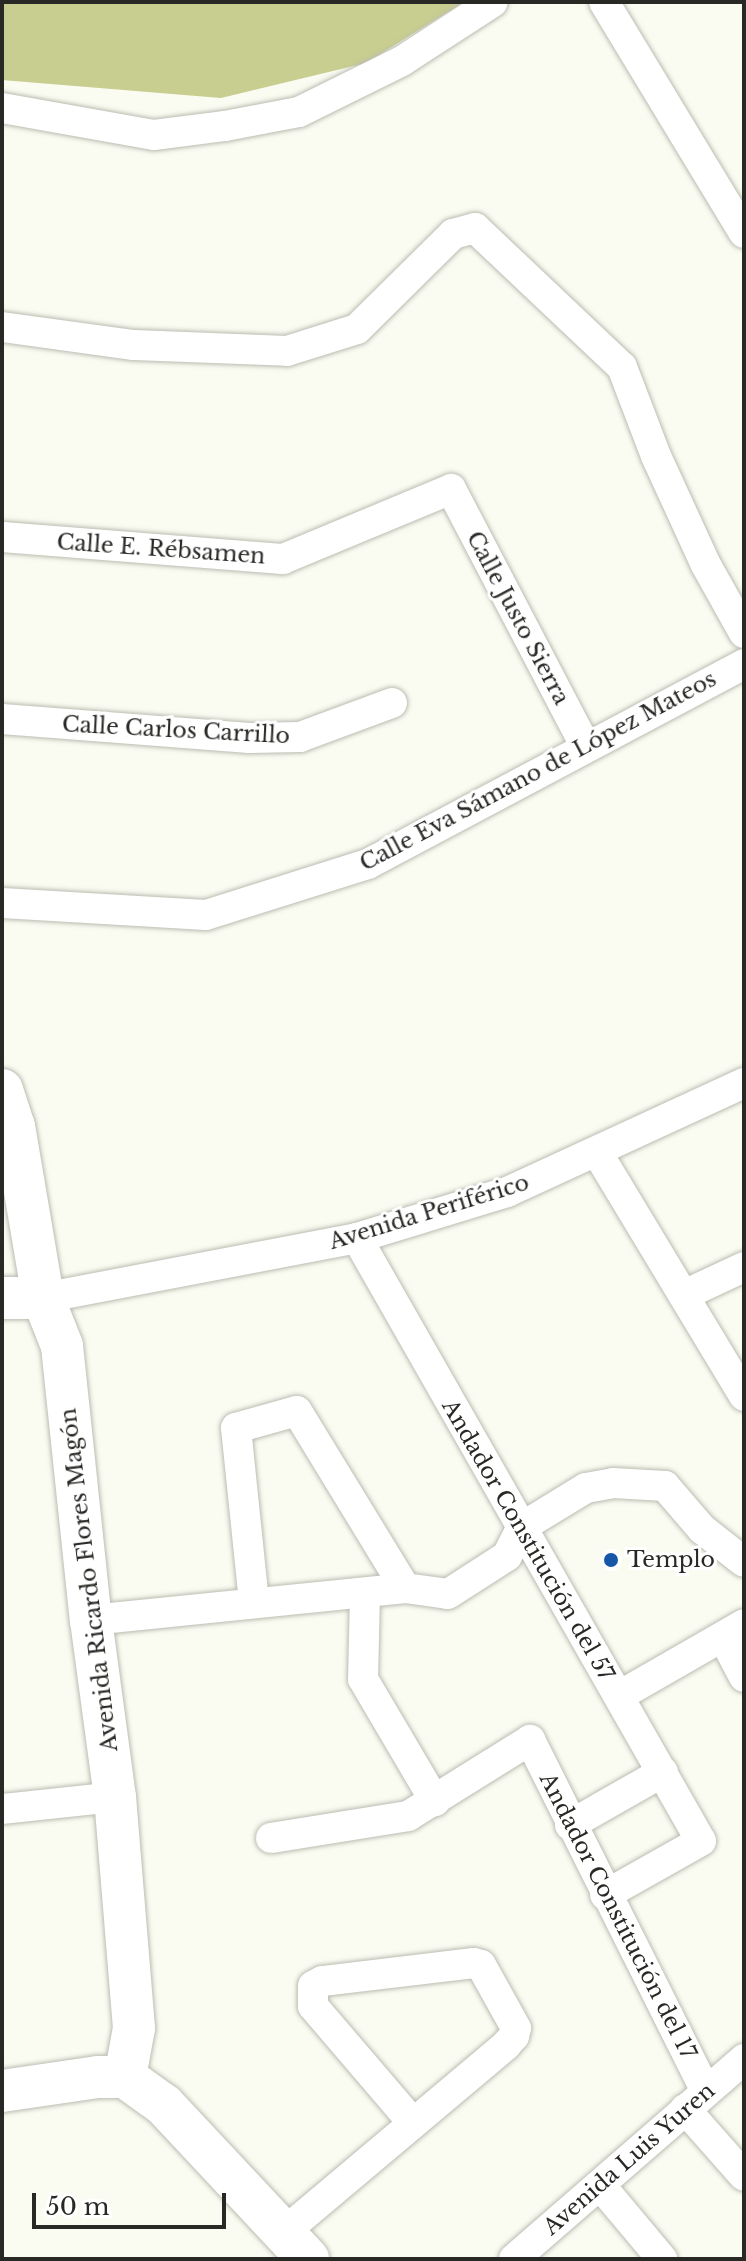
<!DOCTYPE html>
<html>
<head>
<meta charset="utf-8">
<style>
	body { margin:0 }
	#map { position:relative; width:746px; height:2261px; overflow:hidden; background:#fafbf1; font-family:"Libre Baskerville",serif }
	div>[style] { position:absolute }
	.green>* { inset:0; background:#c8cd90 }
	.roads { filter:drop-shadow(0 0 2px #bbbcb2) drop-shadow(0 0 2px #bbbcb2) }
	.street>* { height:30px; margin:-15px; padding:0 15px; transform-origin:15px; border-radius:15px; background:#fff }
	.secondary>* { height:42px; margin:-21px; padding:0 21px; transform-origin:21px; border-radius:21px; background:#fff }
	.dots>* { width:22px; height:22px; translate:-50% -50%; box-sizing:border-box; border:4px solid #fff; border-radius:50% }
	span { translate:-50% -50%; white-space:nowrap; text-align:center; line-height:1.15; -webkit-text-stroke:6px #fff; paint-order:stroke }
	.street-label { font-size:22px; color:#282825 }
	.poi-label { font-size:22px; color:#282825 }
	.left { translate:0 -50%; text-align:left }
	.frame { position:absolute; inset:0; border:4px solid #282825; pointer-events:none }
	.scale { position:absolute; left:32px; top:2193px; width:194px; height:36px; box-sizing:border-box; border:4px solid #282825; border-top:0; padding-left:10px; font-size:24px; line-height:28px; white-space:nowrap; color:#282825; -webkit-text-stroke:6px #fff; paint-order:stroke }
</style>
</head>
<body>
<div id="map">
	<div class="green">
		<div style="clip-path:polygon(2px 2px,464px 2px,366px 63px,221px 98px,2px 80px)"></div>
	</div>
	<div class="roads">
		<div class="street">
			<div style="left:604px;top:2px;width:270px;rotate:58.8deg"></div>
			<div style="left:2px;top:108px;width:154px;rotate:10.1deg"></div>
			<div style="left:154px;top:135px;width:72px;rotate:-7.2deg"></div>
			<div style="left:225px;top:126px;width:75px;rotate:-10.7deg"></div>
			<div style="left:299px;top:112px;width:115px;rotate:-26.3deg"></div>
			<div style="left:402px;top:61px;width:108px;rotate:-33deg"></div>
			<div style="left:2px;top:327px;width:133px;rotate:7.8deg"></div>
			<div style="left:134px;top:345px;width:153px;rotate:2.2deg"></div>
			<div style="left:287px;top:351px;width:73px;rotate:-17.4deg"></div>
			<div style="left:357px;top:329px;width:135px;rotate:-44.7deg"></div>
			<div style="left:453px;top:234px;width:23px;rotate:-15deg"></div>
			<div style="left:475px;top:228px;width:202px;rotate:43.4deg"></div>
			<div style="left:622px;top:367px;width:95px;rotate:69.1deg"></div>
			<div style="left:656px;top:456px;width:120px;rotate:65.4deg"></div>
			<div style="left:706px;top:565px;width:78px;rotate:60.8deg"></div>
			<div style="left:2px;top:537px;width:282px;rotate:4.5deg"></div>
			<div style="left:283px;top:559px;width:182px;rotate:-22.6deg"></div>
			<div style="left:451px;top:489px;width:291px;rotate:62.4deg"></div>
			<div style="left:2px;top:719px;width:248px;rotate:4.4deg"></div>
			<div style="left:249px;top:738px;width:51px;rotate:-1.1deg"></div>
			<div style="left:300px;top:737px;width:98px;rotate:-20.3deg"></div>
			<div style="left:2px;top:903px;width:204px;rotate:3.4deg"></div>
			<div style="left:206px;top:915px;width:170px;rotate:-17.5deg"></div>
			<div style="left:368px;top:864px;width:426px;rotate:-28deg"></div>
			<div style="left:597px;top:1152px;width:285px;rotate:58.9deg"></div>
			<div style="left:357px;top:1238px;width:694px;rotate:60.3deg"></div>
			<div style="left:701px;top:1841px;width:110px;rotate:150.6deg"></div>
			<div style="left:684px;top:1295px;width:66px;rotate:-25deg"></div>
			<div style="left:43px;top:1298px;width:320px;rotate:-10.8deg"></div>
			<div style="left:357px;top:1238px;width:157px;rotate:-17deg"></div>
			<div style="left:507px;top:1192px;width:261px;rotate:-24.7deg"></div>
			<div style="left:365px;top:1593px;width:86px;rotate:91.3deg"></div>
			<div style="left:363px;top:1679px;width:142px;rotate:59.5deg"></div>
			<div style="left:254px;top:1602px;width:175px;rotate:-95.9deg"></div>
			<div style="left:236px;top:1428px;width:63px;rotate:-15.6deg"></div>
			<div style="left:297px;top:1411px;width:207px;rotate:58.6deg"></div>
			<div style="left:91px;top:1620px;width:316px;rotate:-5.8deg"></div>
			<div style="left:405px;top:1588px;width:43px;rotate:7.9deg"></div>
			<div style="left:448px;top:1594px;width:70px;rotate:-32.8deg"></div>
			<div style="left:507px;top:1556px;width:33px;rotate:-63deg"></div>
			<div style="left:522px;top:1527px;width:75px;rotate:-31.4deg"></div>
			<div style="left:586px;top:1488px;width:27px;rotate:-10deg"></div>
			<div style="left:613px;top:1483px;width:52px;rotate:3.3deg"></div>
			<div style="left:665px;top:1486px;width:57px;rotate:49.3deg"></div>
			<div style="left:702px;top:1529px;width:53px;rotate:38.2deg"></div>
			<div style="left:723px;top:1637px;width:45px;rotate:62.3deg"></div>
			<div style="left:619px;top:1696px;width:144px;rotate:-29.9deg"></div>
			<div style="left:2px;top:1809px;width:114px;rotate:-6.1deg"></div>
			<div style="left:570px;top:1825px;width:107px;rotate:-29.7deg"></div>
			<div style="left:271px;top:1838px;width:139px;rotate:-9.1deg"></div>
			<div style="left:408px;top:1816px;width:144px;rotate:-31.9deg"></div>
			<div style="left:530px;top:1740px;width:393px;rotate:63.4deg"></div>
			<div style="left:685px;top:2109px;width:89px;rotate:48.6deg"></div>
			<div style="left:600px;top:2185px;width:97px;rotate:50deg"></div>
			<div style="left:283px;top:2233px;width:292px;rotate:-40.1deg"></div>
			<div style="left:506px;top:2045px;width:12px;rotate:-48deg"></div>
			<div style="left:514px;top:2036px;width:8px;rotate:-76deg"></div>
			<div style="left:516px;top:2028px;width:72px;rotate:-119.1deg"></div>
			<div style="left:481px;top:1965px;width:7px;rotate:-164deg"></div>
			<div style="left:474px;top:1963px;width:153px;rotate:173.2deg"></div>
			<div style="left:322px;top:1981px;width:10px;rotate:151deg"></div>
			<div style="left:313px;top:1986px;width:20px;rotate:90deg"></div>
			<div style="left:313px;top:2006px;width:154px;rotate:49.5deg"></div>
			<div style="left:514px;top:2259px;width:305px;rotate:-41deg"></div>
		</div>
		<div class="secondary">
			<div style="left:2px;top:1090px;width:38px;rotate:72deg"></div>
			<div style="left:14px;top:1126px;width:174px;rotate:80.4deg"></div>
			<div style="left:43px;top:1298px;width:52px;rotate:68.4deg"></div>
			<div style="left:62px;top:1346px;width:276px;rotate:84deg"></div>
			<div style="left:91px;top:1620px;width:179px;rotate:82.3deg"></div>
			<div style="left:115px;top:1797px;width:232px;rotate:85.3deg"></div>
			<div style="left:134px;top:2028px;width:50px;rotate:100.4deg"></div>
			<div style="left:2px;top:1298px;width:41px"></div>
			<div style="left:2px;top:2091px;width:97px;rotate:-8.3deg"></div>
			<div style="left:98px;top:2077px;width:27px"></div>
			<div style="left:125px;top:2077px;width:48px;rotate:35.7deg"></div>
			<div style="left:164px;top:2105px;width:211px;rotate:46.9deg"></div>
		</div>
	</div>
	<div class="dots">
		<div style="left:611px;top:1560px;background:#1757a8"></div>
	</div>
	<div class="street-label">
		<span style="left:161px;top:549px;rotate:4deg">Calle E. Rébsamen</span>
		<span style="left:518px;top:618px;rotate:62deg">Calle Justo Sierra</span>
		<span style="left:176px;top:730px;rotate:3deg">Calle Carlos Carrillo</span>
		<span style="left:538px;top:771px;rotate:-28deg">Calle Eva Sámano de López Mateos</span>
		<span style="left:429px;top:1212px;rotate:-17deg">Avenida Periférico</span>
		<span style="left:528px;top:1540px;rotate:60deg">Andador Constitución del 57</span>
		<span style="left:89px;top:1580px;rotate:-97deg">Avenida Ricardo Flores Magón</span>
		<span style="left:618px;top:1916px;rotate:63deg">Andador Constitución del 17</span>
		<span style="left:629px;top:2159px;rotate:-41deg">Avenida Luis Yuren</span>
	</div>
	<div class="poi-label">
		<span class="left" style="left:627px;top:1560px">Templo</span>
	</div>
	<div class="frame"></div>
	<div class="scale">50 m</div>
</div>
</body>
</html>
